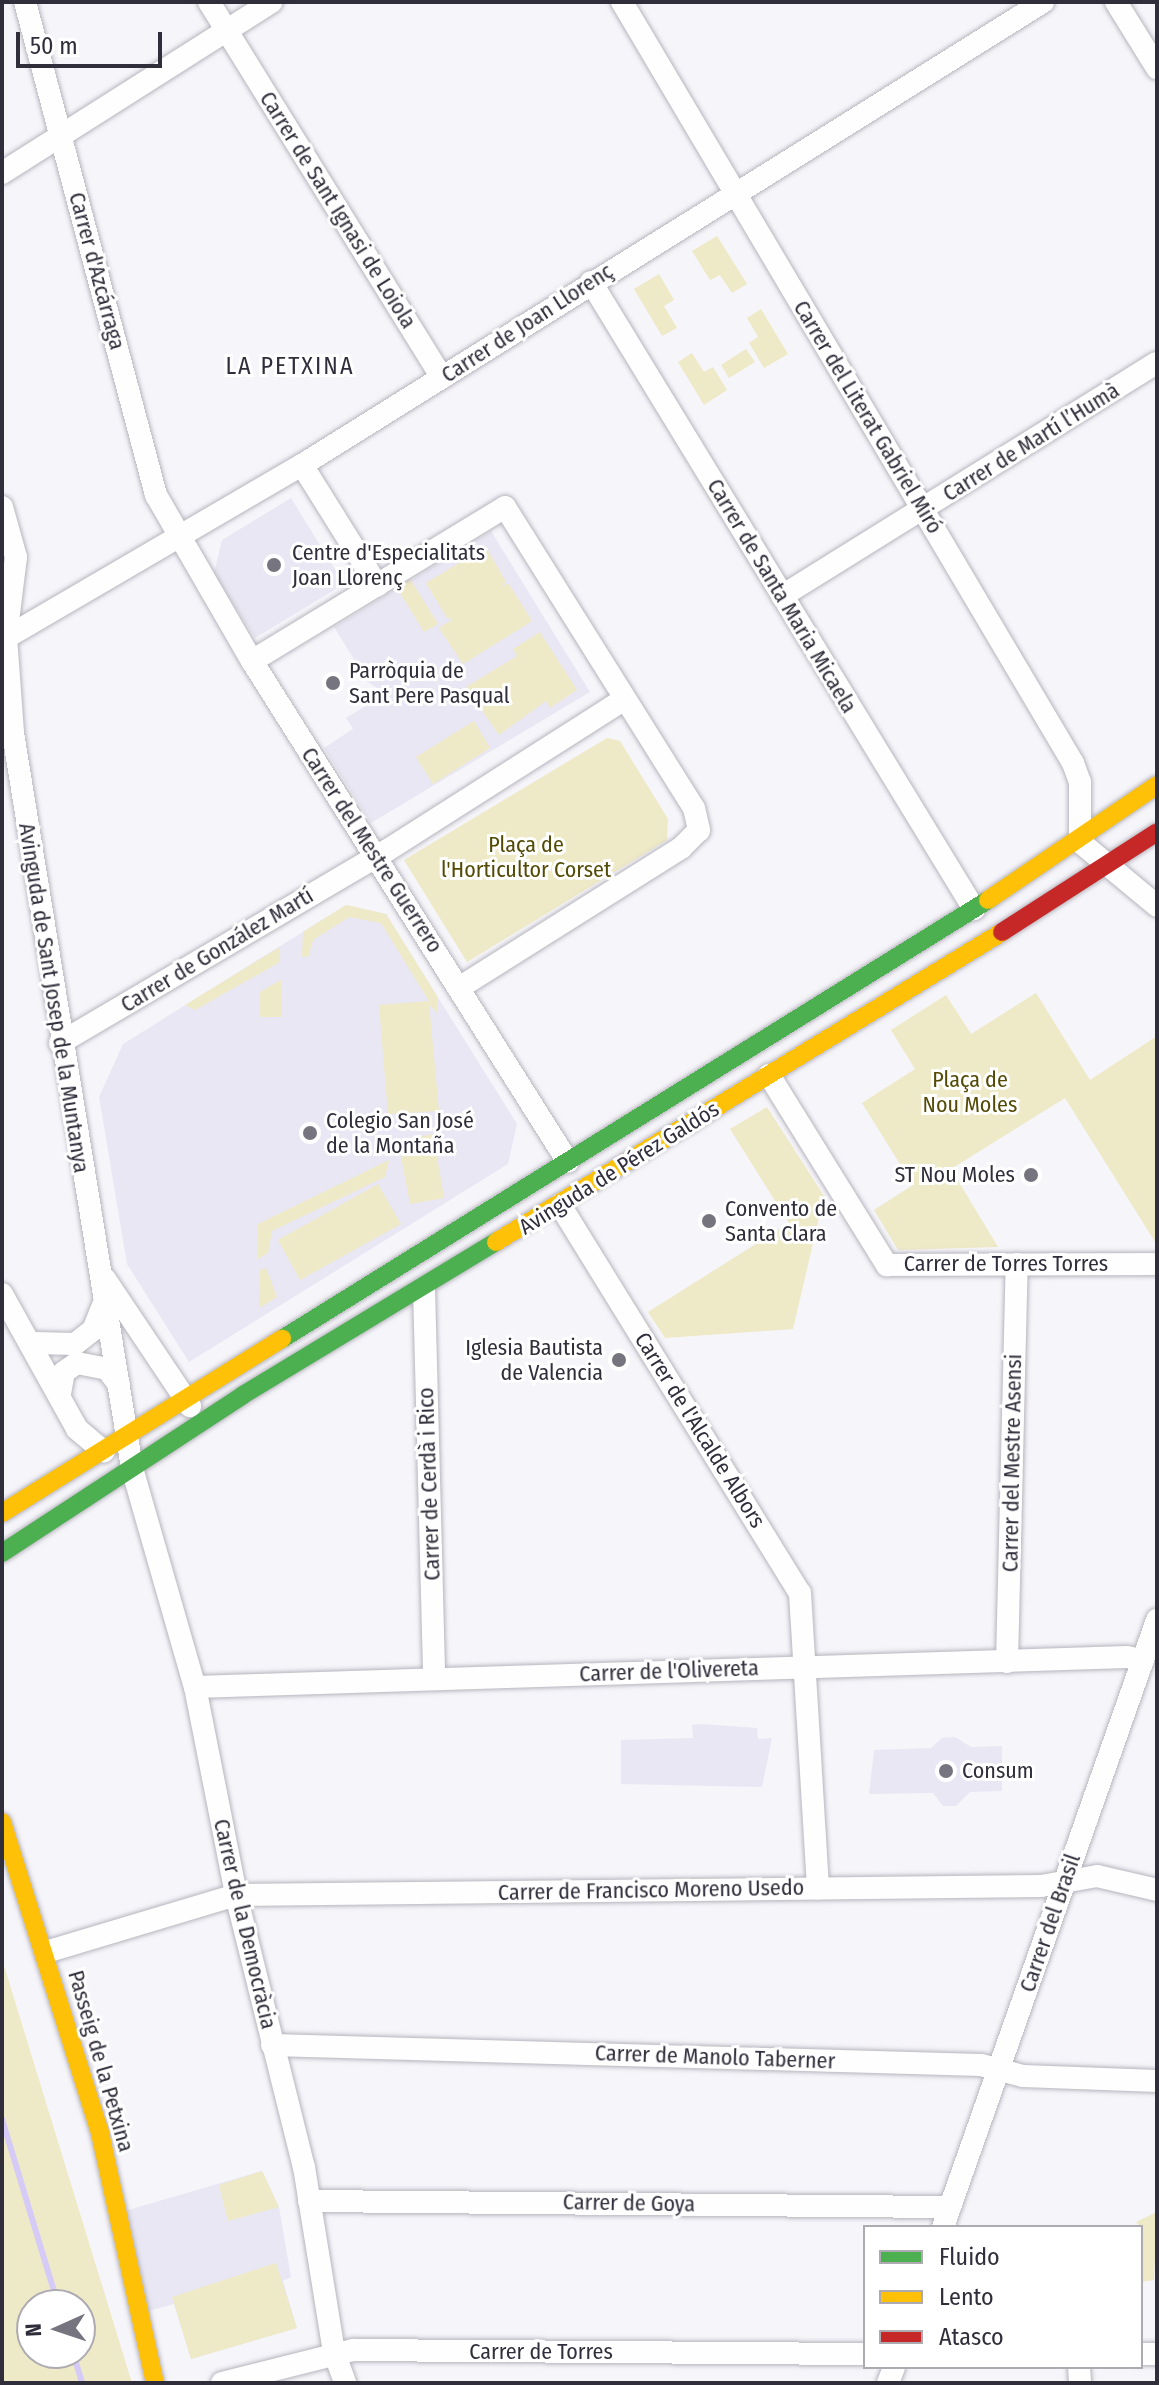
<!DOCTYPE html>
<html>
<head>
<meta charset="utf-8">
<style>
	body { margin:0 }
	#map { position:relative; width:1159px; height:2385px; overflow:hidden; background:#f6f5fa; font-family:"Fira Sans Condensed",sans-serif }
	div>[style] { position:absolute }
	.built>* { inset:0; background:#e9e7f3 }
	.green>* { inset:0; background:#eee9c6 }
	.stream>* { height:6px; margin:-3px; padding:0 3px; transform-origin:3px; border-radius:3px; background:#d6cbf7 }
	.roads { filter:drop-shadow(0 0 2px #b7b5bd) drop-shadow(0 0 2px #b7b5bd) }
	.street>* { height:22px; margin:-11px; padding:0 11px; transform-origin:11px; border-radius:11px; background:#fefefe }
	.fast>* { height:18px; margin:-9px; padding:0 9px; transform-origin:9px; border-radius:9px; background:#4caf50 }
	.slow>* { height:18px; margin:-9px; padding:0 9px; transform-origin:9px; border-radius:9px; background:#ffc107 }
	.jam>* { height:18px; margin:-9px; padding:0 9px; transform-origin:9px; border-radius:9px; background:#c62828 }
	.dots>* { width:22px; height:22px; translate:-50% -50%; box-sizing:border-box; border:4px solid #fff; border-radius:50% }
	span { translate:-50% -50%; white-space:nowrap; text-align:center; line-height:1.15; -webkit-text-stroke:6px #fff; paint-order:stroke }
	.street-label { font-size:22px; color:#312e3b }
	.poi-label { font-size:22px; color:#312e3b }
	.left { translate:0 -50%; text-align:left }
	.right { translate:-100% -50%; text-align:right }
	.park-label { font-size:22px; color:#534a05 }
	.neighbourhood-label { font-size:24px; color:#312e3b; letter-spacing:2px }
	.frame { position:absolute; inset:0; border:4px solid #312e3b; pointer-events:none }
	.legend { position:absolute; left:863px; top:2225px; width:280px; height:144px; box-sizing:border-box; background:#fff; border:2px solid #adabb1; margin:0; padding:10px 14px; list-style:none; font-size:24px; color:#312e3b }
	.legend li { display:flex; align-items:center; gap:16px; height:40px }
	.legend b { width:40px; border:2px solid #adabb1 }
	.north { position:absolute; left:16px; top:2289px; width:80px; height:80px; box-sizing:border-box; background:#fff; border:2px solid #adabb1; border-radius:50%; rotate:267deg; font-size:22px; font-weight:700; line-height:32px; text-align:center; color:#312e3b }
	.north::after { content:''; display:block; margin:auto; width:28px; height:36px; background:#76747e; clip-path:polygon(50% 0,100% 100%,50% 72%,0 100%) }
	.scale { position:absolute; left:16px; top:32px; width:146px; height:36px; box-sizing:border-box; border:4px solid #312e3b; border-top:0; padding-left:10px; font-size:24px; line-height:28px; white-space:nowrap; color:#312e3b; -webkit-text-stroke:6px #fff; paint-order:stroke }
</style>
</head>
<body>
<div id="map">
	<div class="built">
		<div style="clip-path:polygon(291px 498px,344px 584px,255px 638px,214px 573px,222px 540px)"></div>
		<div style="clip-path:polygon(491px 531px,590px 692px,371px 823px,324px 748px,353px 729px,346px 718px,375px 700px,379px 689px,368px 682px,334px 627px)"></div>
		<div style="clip-path:polygon(346px 905px,386px 914px,517px 1124px,508px 1164px,189px 1362px,127px 1264px,99px 1097px,123px 1044px)"></div>
		<div style="clip-path:polygon(701px 1724px,757px 1728px,758px 1739px,772px 1738px,762px 1787px,621px 1784px,621px 1740px,693px 1738px,692px 1725px)"></div>
		<div style="clip-path:polygon(955px 1737px,971px 1747px,1002px 1746px,1002px 1791px,970px 1792px,956px 1806px,943px 1806px,933px 1793px,869px 1794px,874px 1750px,931px 1748px,942px 1738px)"></div>
		<div style="clip-path:polygon(262px 2171px,279px 2207px,291px 2277px,283px 2281px,297px 2328px,191px 2359px,174px 2304px,148px 2311px,118px 2213px)"></div>
	</div>
	<div class="green">
		<div style="clip-path:polygon(717px 236px,747px 284px,732px 293px,720px 275px,710px 280px,692px 251px)"></div>
		<div style="clip-path:polygon(659px 274px,674px 300px,664px 306px,677px 328px,662px 336px,634px 289px)"></div>
		<div style="clip-path:polygon(761px 309px,788px 354px,764px 368px,749px 343px,758px 337px,747px 318px)"></div>
		<div style="clip-path:polygon(746px 349px,755px 362px,729px 378px,721px 365px)"></div>
		<div style="clip-path:polygon(692px 353px,704px 372px,713px 367px,727px 390px,704px 405px,678px 362px)"></div>
		<div style="clip-path:polygon(486px 547px,506px 582px,501px 586px,509px 584px,532px 621px,463px 664px,439px 628px,453px 619px,447px 618px,426px 583px)"></div>
		<div style="clip-path:polygon(410px 579px,438px 624px,424px 632px,397px 588px)"></div>
		<div style="clip-path:polygon(540px 632px,577px 690px,550px 708px,546px 701px,499px 735px,466px 687px,517px 656px,513px 649px)"></div>
		<div style="clip-path:polygon(474px 721px,490px 748px,433px 784px,416px 757px)"></div>
		<div style="clip-path:polygon(607px 738px,620px 741px,668px 819px,667px 840px,467px 962px,404px 860px)"></div>
		<div style="clip-path:polygon(346px 905px,386px 914px,437px 996px,437px 1013px,429px 1004px,439px 1111px,388px 1114px,379px 1005px,429px 1001px,381px 923px,349px 917px,313px 940px,308px 957px,302px 957px,303px 932px)"></div>
		<div style="clip-path:polygon(280px 947px,280px 962px,195px 1010px,185px 1005px)"></div>
		<div style="clip-path:polygon(281px 980px,282px 1017px,260px 1017px,260px 992px)"></div>
		<div style="clip-path:polygon(1036px 993px,1090px 1080px,1157px 1036px,1157px 1245px,1065px 1098px,951px 1169px,998px 1247px,898px 1250px,874px 1210px,913px 1185px,862px 1103px,915px 1069px,891px 1030px,946px 995px,971px 1034px)"></div>
		<div style="clip-path:polygon(767px 1107px,824px 1196px,793px 1329px,665px 1338px,648px 1312px,789px 1223px,730px 1129px)"></div>
		<div style="clip-path:polygon(433px 1134px,444px 1198px,410px 1204px,398px 1141px)"></div>
		<div style="clip-path:polygon(389px 1160px,385px 1177px,272px 1231px,268px 1253px,258px 1259px,258px 1224px)"></div>
		<div style="clip-path:polygon(378px 1184px,401px 1224px,300px 1280px,278px 1240px)"></div>
		<div style="clip-path:polygon(266px 1268px,277px 1297px,259px 1308px,260px 1270px)"></div>
		<div style="clip-path:polygon(evenodd,2px 1959px,24px 2031px,132px 2383px,2px 2383px,2px 1959px,32px 2305px,80px 2305px,80px 2353px,32px 2353px,32px 2305px)"></div>
		<div style="clip-path:polygon(262px 2171px,279px 2207px,228px 2221px,219px 2185px)"></div>
		<div style="clip-path:polygon(1157px 2212px,1154px 2280px,1141px 2282px,1141px 2227px,1136px 2222px)"></div>
		<div style="clip-path:polygon(276px 2263px,297px 2328px,191px 2359px,172px 2297px)"></div>
	</div>
	<div class="stream">
		<div style="left:2px;top:2119px;width:194px;rotate:73.2deg"></div>
		<div style="left:73px;top:2353px;width:31px;rotate:73deg"></div>
	</div>
	<div class="roads">
		<div class="street">
			<div style="left:25px;top:2px;width:510px;rotate:75.12deg"></div>
			<div style="left:156px;top:495px;width:192px;rotate:60deg"></div>
			<div style="left:252px;top:661px;width:592px;rotate:57.76deg"></div>
			<div style="left:209px;top:2px;width:442px;rotate:58.2deg"></div>
			<div style="left:622px;top:2px;width:885px;rotate:59.35deg"></div>
			<div style="left:1073px;top:763px;width:20px;rotate:70deg"></div>
			<div style="left:1080px;top:782px;width:60px;rotate:90deg"></div>
			<div style="left:1080px;top:842px;width:100px;rotate:39.7deg"></div>
			<div style="left:1116px;top:2px;width:78px;rotate:58.2deg"></div>
			<div style="left:2px;top:173px;width:319px;rotate:-32.4deg"></div>
			<div style="left:591px;top:282px;width:735px;rotate:58.58deg"></div>
			<div style="left:302px;top:465px;width:142px;rotate:58deg"></div>
			<div style="left:2px;top:507px;width:52px;rotate:74.4deg"></div>
			<div style="left:16px;top:557px;width:81px;rotate:97.1deg"></div>
			<div style="left:6px;top:637px;width:96px;rotate:85.8deg"></div>
			<div style="left:13px;top:733px;width:745px;rotate:80.8deg"></div>
			<div style="left:132px;top:1468px;width:228px;rotate:74deg"></div>
			<div style="left:195px;top:1687px;width:212px;rotate:78.8deg"></div>
			<div style="left:236px;top:1895px;width:280px;rotate:76deg"></div>
			<div style="left:304px;top:2167px;width:187px;rotate:80.8deg"></div>
			<div style="left:334px;top:2352px;width:33px;rotate:70deg"></div>
			<div style="left:782px;top:596px;width:441px;rotate:-31.9deg"></div>
			<div style="left:2px;top:640px;width:347px;rotate:-30.3deg"></div>
			<div style="left:302px;top:465px;width:874px;rotate:-32deg"></div>
			<div style="left:252px;top:661px;width:296px;rotate:-31.3deg"></div>
			<div style="left:505px;top:507px;width:355px;rotate:57.9deg"></div>
			<div style="left:694px;top:808px;width:23px;rotate:77deg"></div>
			<div style="left:699px;top:830px;width:25px;rotate:135deg"></div>
			<div style="left:681px;top:848px;width:261px;rotate:147.8deg"></div>
			<div style="left:60px;top:1043px;width:378px;rotate:-30.5deg"></div>
			<div style="left:386px;top:851px;width:281px;rotate:-32.5deg"></div>
			<div style="left:769px;top:1075px;width:224px;rotate:58.2deg"></div>
			<div style="left:887px;top:1265px;width:270px;rotate:-0.2deg"></div>
			<div style="left:560px;top:1205px;width:456px;rotate:58.3deg"></div>
			<div style="left:800px;top:1593px;width:296px;rotate:86.5deg"></div>
			<div style="left:105px;top:1279px;width:153px;rotate:56.2deg"></div>
			<div style="left:424px;top:1288px;width:391px;rotate:88.5deg"></div>
			<div style="left:2px;top:1294px;width:154px;rotate:60.9deg"></div>
			<div style="left:77px;top:1429px;width:35px;rotate:40deg"></div>
			<div style="left:34px;top:1343px;width:41px;rotate:1.4deg"></div>
			<div style="left:75px;top:1344px;width:23px;rotate:-38deg"></div>
			<div style="left:93px;top:1330px;width:29px;rotate:-68deg"></div>
			<div style="left:60px;top:1394px;width:22px;rotate:-80deg"></div>
			<div style="left:64px;top:1372px;width:16px;rotate:-35deg"></div>
			<div style="left:77px;top:1363px;width:31px;rotate:11deg"></div>
			<div style="left:107px;top:1369px;width:20px;rotate:53deg"></div>
			<div style="left:1007px;top:1662px;width:398px;rotate:-88.6deg"></div>
			<div style="left:195px;top:1687px;width:932px;rotate:-1.84deg"></div>
			<div style="left:1127px;top:1657px;width:16px;rotate:11deg"></div>
			<div style="left:46px;top:1952px;width:198px;rotate:-16.7deg"></div>
			<div style="left:236px;top:1895px;width:805px;rotate:-0.64deg"></div>
			<div style="left:1041px;top:1886px;width:57px;rotate:-10.1deg"></div>
			<div style="left:1097px;top:1876px;width:62px;rotate:13.1deg"></div>
			<div style="left:272px;top:2045px;width:709px;rotate:1.62deg"></div>
			<div style="left:981px;top:2065px;width:43px;rotate:14.7deg"></div>
			<div style="left:1023px;top:2076px;width:134px;rotate:2.1deg"></div>
			<div style="left:309px;top:2201px;width:641px;rotate:0.54deg"></div>
			<div style="left:943px;top:2227px;width:644px;rotate:-70.58deg"></div>
			<div style="left:1141px;top:2354px;width:16px"></div>
			<div style="left:1079px;top:2367px;width:16px;rotate:86deg"></div>
			<div style="left:222px;top:2383px;width:135px;rotate:-14.1deg"></div>
			<div style="left:353px;top:2350px;width:512px;rotate:0.45deg"></div>
			<div style="left:888px;top:2383px;width:17px;rotate:-69deg"></div>
		</div>
		<div class="fast">
			<div style="left:282px;top:1339px;width:831px;rotate:-31.87deg"></div>
			<div style="left:2px;top:1553px;width:288px;rotate:-33.2deg"></div>
			<div style="left:243px;top:1395px;width:296px;rotate:-31.2deg"></div>
		</div>
		<div class="slow">
			<div style="left:988px;top:900px;width:204px;rotate:-34.2deg"></div>
			<div style="left:496px;top:1242px;width:593px;rotate:-31.49deg"></div>
			<div style="left:2px;top:1513px;width:330px;rotate:-31.9deg"></div>
			<div style="left:2px;top:1822px;width:326px;rotate:72.5deg"></div>
			<div style="left:100px;top:2133px;width:256px;rotate:77.6deg"></div>
		</div>
		<div class="jam">
			<div style="left:1002px;top:932px;width:184px;rotate:-32.8deg"></div>
		</div>
	</div>
	<div class="dots">
		<div style="left:274px;top:565px;background:#76747e"></div>
		<div style="left:333px;top:683px;background:#76747e"></div>
		<div style="left:310px;top:1133px;background:#76747e"></div>
		<div style="left:1031px;top:1175px;background:#76747e"></div>
		<div style="left:709px;top:1221px;background:#76747e"></div>
		<div style="left:619px;top:1360px;background:#76747e"></div>
		<div style="left:946px;top:1771px;background:#76747e"></div>
	</div>
	<div class="street-label">
		<span style="left:338px;top:210px;rotate:58deg">Carrer de Sant Ignasi de Loiola</span>
		<span style="left:97px;top:271px;rotate:75deg">Carrer d'Azcárraga</span>
		<span style="left:527px;top:323px;rotate:-33deg">Carrer de Joan Llorenç</span>
		<span style="left:868px;top:417px;rotate:59deg">Carrer del Literat Gabriel Miró</span>
		<span style="left:1031px;top:442px;rotate:-32deg">Carrer de Martí l’Humà</span>
		<span style="left:782px;top:596px;rotate:59deg">Carrer de Santa Maria Micaela</span>
		<span style="left:372px;top:850px;rotate:57deg">Carrer del Mestre Guerrero</span>
		<span style="left:217px;top:950px;rotate:-31deg">Carrer de González Martí</span>
		<span style="left:54px;top:998px;rotate:81deg">Avinguda de Sant Josep de la Muntanya</span>
		<span style="left:619px;top:1168px;rotate:-32deg">Avinguda de Pérez Galdós</span>
		<span style="left:1006px;top:1264px">Carrer de Torres Torres</span>
		<span style="left:700px;top:1430px;rotate:58deg">Carrer de l'Alcalde Albors</span>
		<span style="left:1012px;top:1463px;rotate:-89deg">Carrer del Mestre Asensi</span>
		<span style="left:429px;top:1484px;rotate:-92deg">Carrer de Cerdà i Rico</span>
		<span style="left:669px;top:1671px;rotate:-2deg">Carrer de l'Olivereta</span>
		<span style="left:651px;top:1890px;rotate:-1deg">Carrer de Francisco Moreno Usedo</span>
		<span style="left:1050px;top:1923px;rotate:-71deg">Carrer del Brasil</span>
		<span style="left:245px;top:1924px;rotate:77deg">Carrer de la Democràcia</span>
		<span style="left:715px;top:2057px;rotate:2deg">Carrer de Manolo Taberner</span>
		<span style="left:101px;top:2061px;rotate:74deg">Passeig de la Petxina</span>
		<span style="left:629px;top:2203px;rotate:1deg">Carrer de Goya</span>
		<span style="left:541px;top:2352px">Carrer de Torres</span>
	</div>
	<div class="poi-label">
		<span class="left" style="left:292px;top:565px">Centre d'Especialitats<br>Joan Llorenç</span>
		<span class="left" style="left:349px;top:683px">Parròquia de<br>Sant Pere Pasqual</span>
		<span class="left" style="left:326px;top:1133px">Colegio San José<br>de la Montaña</span>
		<span class="right" style="left:1015px;top:1175px">ST Nou Moles</span>
		<span class="left" style="left:725px;top:1221px">Convento de<br>Santa Clara</span>
		<span class="right" style="left:603px;top:1360px">Iglesia Bautista<br>de Valencia</span>
		<span class="left" style="left:962px;top:1771px">Consum</span>
	</div>
	<div class="park-label">
		<span style="left:526px;top:857px">Plaça de<br>l'Horticultor Corset</span>
		<span style="left:970px;top:1092px">Plaça de<br>Nou Moles</span>
	</div>
	<div class="neighbourhood-label">
		<span style="left:290px;top:367px">LA PETXINA</span>
	</div>
	<div class="frame"></div>
	<ul class="legend">
	<li><b style="height:10px;background:#4caf50"></b>Fluido</li>
	<li><b style="height:10px;background:#ffc107"></b>Lento</li>
	<li><b style="height:10px;background:#c62828"></b>Atasco</li>
	</ul>
	<div class="north">N</div>
	<div class="scale">50 m</div>
</div>
</body>
</html>
